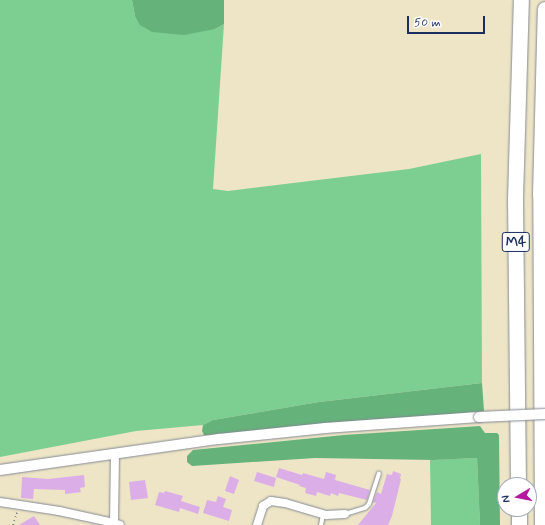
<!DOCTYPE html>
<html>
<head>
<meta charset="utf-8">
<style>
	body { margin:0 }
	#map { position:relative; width:545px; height:525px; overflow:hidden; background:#eee5c7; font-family:Mynerve,sans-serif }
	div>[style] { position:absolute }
	.green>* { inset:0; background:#7ccf91 }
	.forest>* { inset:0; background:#65b27b }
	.building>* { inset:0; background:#dbaee7 }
	.path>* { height:2px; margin-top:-1px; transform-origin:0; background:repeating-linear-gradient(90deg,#848a92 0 1px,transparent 0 4px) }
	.roads { filter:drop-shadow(0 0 1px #848a92) drop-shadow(0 0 1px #848a92) }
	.service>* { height:4px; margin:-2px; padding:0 2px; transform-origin:2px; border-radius:2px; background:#fff }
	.minor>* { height:8px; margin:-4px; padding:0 4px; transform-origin:4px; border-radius:4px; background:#fff }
	.tertiary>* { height:10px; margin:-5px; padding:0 5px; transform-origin:5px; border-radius:5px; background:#fff }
	.motorway>* { height:15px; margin:-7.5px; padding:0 7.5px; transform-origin:7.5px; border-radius:7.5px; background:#fff }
	.bridges { filter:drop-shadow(0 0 1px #848a92) drop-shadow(0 0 1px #848a92) }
	.tertiary-bridge>* { height:10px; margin:-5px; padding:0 5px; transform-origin:5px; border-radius:5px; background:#fff }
	span { translate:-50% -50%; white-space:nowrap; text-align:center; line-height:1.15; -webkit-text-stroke:3.5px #fff; paint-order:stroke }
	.shield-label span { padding:1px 3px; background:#fff; border:1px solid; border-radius:3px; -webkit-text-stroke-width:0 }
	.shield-label { font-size:14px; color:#1b2f5e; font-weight:700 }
	.north { position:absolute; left:497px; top:477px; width:40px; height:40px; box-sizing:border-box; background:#fff; border:1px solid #a4acbf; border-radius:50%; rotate:260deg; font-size:11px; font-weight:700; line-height:16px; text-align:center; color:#1b2f5e }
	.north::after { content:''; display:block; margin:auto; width:14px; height:18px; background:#b5179e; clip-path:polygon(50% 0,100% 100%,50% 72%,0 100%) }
	.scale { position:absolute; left:407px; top:16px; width:78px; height:18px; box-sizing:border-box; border:2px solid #1b2f5e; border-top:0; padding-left:5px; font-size:12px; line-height:14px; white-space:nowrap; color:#1b2f5e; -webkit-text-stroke:3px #fff; paint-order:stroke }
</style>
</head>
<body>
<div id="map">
	<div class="green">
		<div style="clip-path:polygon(0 0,132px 0,135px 16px,215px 29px,224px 24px,213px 189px,228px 191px,409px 169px,481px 154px,482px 383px,319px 402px,213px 420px,203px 425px,136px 431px,0 457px)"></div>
		<div style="clip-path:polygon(477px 458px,480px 525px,431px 525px,430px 460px)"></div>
	</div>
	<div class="forest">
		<div style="clip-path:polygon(132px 0,224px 0,224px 24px,215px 29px,184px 35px,152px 32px,140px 25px,135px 16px)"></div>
		<div style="clip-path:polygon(482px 383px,484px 411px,214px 435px,204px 435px,202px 431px,203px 425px,213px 420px,319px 402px)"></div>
		<div style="clip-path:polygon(480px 426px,485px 433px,497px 433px,499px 435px,500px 525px,480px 525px,477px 458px,434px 460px,315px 458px,192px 466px,187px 462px,187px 456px,193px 450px,344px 435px)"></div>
	</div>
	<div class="building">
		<div style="clip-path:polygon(279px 468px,302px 475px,303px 473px,324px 479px,326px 472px,336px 475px,335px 480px,370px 490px,367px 500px,339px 493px,338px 496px,331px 493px,330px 496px,317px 492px,316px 496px,305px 493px,306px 488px,299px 486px,300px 485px,276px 477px)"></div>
		<div style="clip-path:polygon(393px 471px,401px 474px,400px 479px,401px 479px,392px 516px,388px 525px,358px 525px,376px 503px,373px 502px,377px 492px,381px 494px,387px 474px,392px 475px)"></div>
		<div style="clip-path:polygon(257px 472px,276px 478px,274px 487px,254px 481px)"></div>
		<div style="clip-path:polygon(84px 475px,85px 487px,80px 488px,81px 492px,65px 494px,65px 490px,34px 489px,33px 499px,21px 498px,22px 477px,48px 479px)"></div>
		<div style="clip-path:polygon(230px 476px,239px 480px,234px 494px,225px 491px)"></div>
		<div style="clip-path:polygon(145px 480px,148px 498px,131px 500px,129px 482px)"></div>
		<div style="clip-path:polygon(165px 491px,183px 496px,181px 501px,200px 507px,198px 514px,180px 508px,179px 512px,155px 505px,159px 492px,164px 493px)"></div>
		<div style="clip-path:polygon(218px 496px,226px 499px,223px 507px,232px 510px,229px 521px,203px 513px,207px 500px,216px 502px)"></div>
		<div style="clip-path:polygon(34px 516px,40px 525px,19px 525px)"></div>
	</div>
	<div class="path">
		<div style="left:13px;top:525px;width:13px;rotate:-72deg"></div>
	</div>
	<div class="roads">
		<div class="service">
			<div style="left:345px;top:514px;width:21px;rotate:-17deg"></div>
			<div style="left:365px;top:508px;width:6px;rotate:-45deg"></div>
			<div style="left:369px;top:504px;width:32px;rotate:-72deg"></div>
			<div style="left:321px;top:525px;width:10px;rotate:-79deg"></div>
		</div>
		<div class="minor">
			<div style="left:115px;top:453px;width:70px;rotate:90.8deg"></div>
			<div style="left:114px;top:523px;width:6px;rotate:18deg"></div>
			<div style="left:0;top:502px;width:60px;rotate:8.7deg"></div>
			<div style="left:59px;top:511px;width:56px;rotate:12.3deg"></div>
			<div style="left:257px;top:525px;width:20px;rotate:-72deg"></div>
			<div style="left:263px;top:506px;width:9px;rotate:-32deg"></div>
			<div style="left:271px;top:501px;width:14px;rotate:8deg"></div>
			<div style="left:285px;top:503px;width:43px;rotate:16.3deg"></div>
			<div style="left:326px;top:515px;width:19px;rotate:-3deg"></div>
		</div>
		<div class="tertiary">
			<div style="left:0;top:470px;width:221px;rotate:-8.1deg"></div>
			<div style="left:219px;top:439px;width:107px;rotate:-5.9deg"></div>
			<div style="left:325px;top:428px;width:154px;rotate:-4.1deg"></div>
		</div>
		<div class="motorway">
			<div style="left:518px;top:485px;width:287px;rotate:-90.6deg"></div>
			<div style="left:515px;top:198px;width:198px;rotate:-88.3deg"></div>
			<div style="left:519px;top:509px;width:16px;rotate:90deg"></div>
			<div style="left:542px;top:525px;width:331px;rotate:-90.3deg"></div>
			<div style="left:540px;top:194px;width:185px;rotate:-88.5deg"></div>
		</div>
	</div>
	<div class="bridges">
		<div class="tertiary-bridge">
			<div style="left:479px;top:417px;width:66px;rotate:-2.6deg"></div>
		</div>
	</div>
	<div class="shield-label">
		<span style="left:516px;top:242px">M4</span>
	</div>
	<div class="north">N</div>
	<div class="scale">50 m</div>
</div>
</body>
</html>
